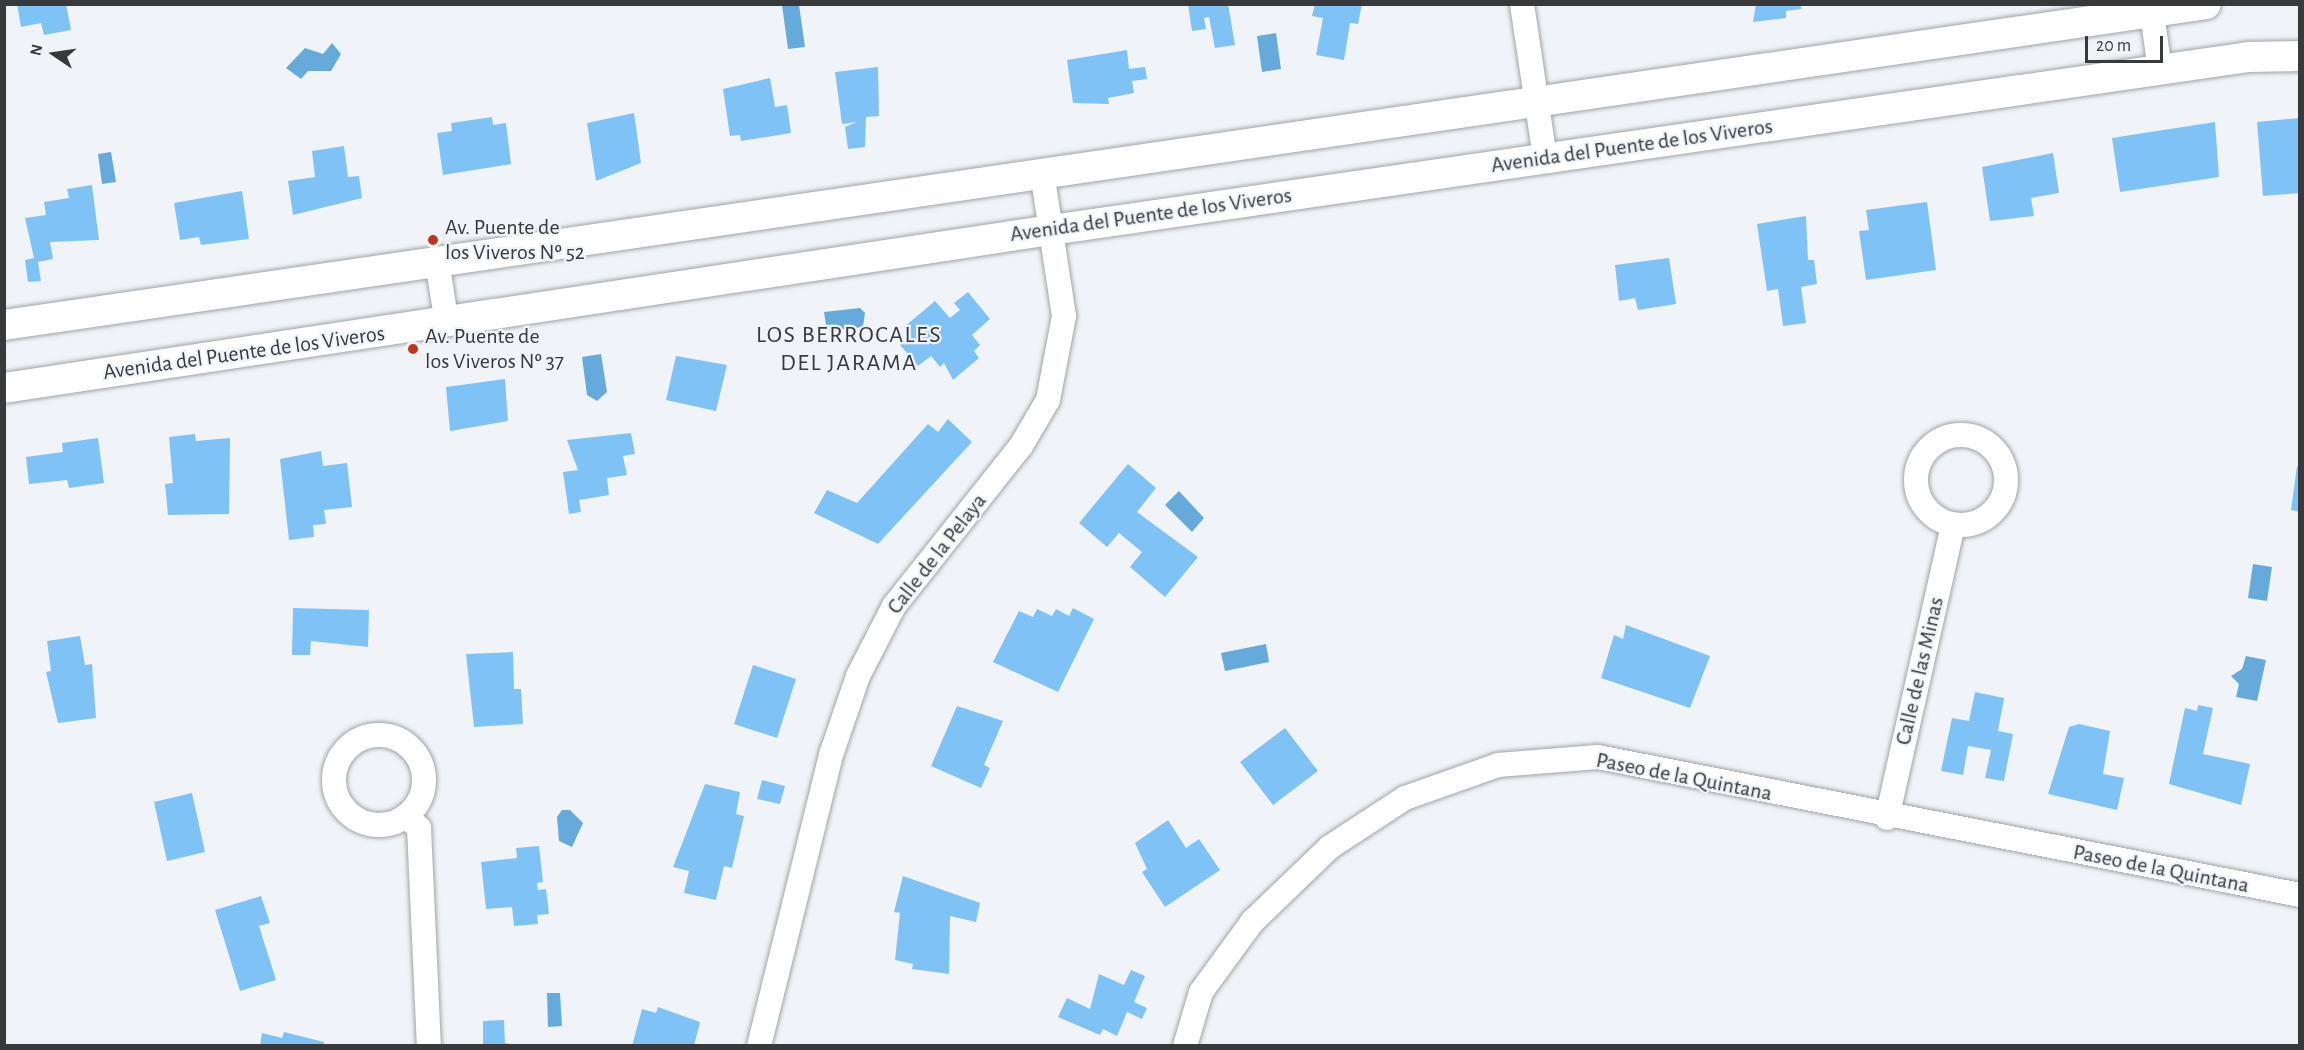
<!DOCTYPE html>
<html>
<head>
<meta charset="utf-8">
<style>
	body { margin:0 }
	#map { position:relative; width:2304px; height:1050px; overflow:hidden; background:#f0f4f8; font-family:"Alegreya Sans",sans-serif }
	div>[style] { position:absolute }
	.water>* { inset:0; background:#66aadc }
	.building>* { inset:0; background:#7fc3f6 }
	.roads { filter:drop-shadow(0 0 2px #a0a4a7) drop-shadow(0 0 2px #a0a4a7) }
	.minor>* { height:24px; margin:-12px; padding:0 12px; transform-origin:12px; border-radius:12px; background:#fff }
	.minor>.ring { margin:-12px; padding:0; box-sizing:content-box; background:none; border:24px solid #fff; border-radius:50% }
	.tertiary>* { height:30px; margin:-15px; padding:0 15px; transform-origin:15px; border-radius:15px; background:#fff }
	.dots>* { width:16px; height:16px; translate:-50% -50%; box-sizing:border-box; border:3px solid #f0f4f8; border-radius:50% }
	span { translate:-50% -50%; white-space:nowrap; text-align:center; line-height:1.15; -webkit-text-stroke:4.5px #f0f4f8; paint-order:stroke }
	.street-label { font-size:22px; color:#38393b }
	.poi-label { font-size:22px; color:#38393b }
	.left { translate:0 -50%; text-align:left }
	.neighbourhood-label { font-size:24px; color:#38393b; letter-spacing:1.5px }
	.frame { position:absolute; inset:0; border:6px solid #38393b; pointer-events:none }
	.north { position:absolute; left:24px; top:24px; width:60px; height:60px; -webkit-text-stroke:4px #f0f4f8; paint-order:stroke; rotate:283deg; font-size:16px; font-weight:700; line-height:24px; text-align:center; color:#38393b }
	.north::after { content:''; display:block; margin:auto; width:21px; height:27px; background:#38393b; clip-path:polygon(50% 0,100% 100%,50% 72%,0 100%) }
	.scale { position:absolute; left:2085px; top:36px; width:78px; height:27px; box-sizing:border-box; border:3px solid #38393b; border-top:0; padding-left:8px; font-size:18px; line-height:21px; white-space:nowrap; color:#38393b; -webkit-text-stroke:4px #f0f4f8; paint-order:stroke }
</style>
</head>
<body>
<div id="map">
	<div class="water">
		<div style="clip-path:polygon(782px 5px,799px 5px,805px 47px,788px 49px)"></div>
		<div style="clip-path:polygon(1276px 33px,1281px 69px,1262px 72px,1257px 36px)"></div>
		<div style="clip-path:polygon(332px 43px,341px 54px,331px 71px,308px 71px,301px 79px,286px 68px,305px 48px,323px 54px)"></div>
		<div style="clip-path:polygon(111px 152px,116px 182px,102px 184px,98px 154px)"></div>
		<div style="clip-path:polygon(860px 308px,865px 313px,863px 327px,827px 331px,824px 312px)"></div>
		<div style="clip-path:polygon(601px 354px,607px 392px,597px 401px,587px 395px,582px 357px)"></div>
		<div style="clip-path:polygon(1179px 491px,1204px 518px,1192px 532px,1165px 505px)"></div>
		<div style="clip-path:polygon(2253px 564px,2272px 567px,2267px 601px,2248px 598px)"></div>
		<div style="clip-path:polygon(1266px 644px,1269px 662px,1225px 671px,1221px 653px)"></div>
		<div style="clip-path:polygon(2246px 656px,2266px 660px,2257px 701px,2236px 697px,2239px 684px,2231px 676px,2242px 669px)"></div>
		<div style="clip-path:polygon(562px 810px,570px 810px,583px 823px,572px 847px,559px 841px,557px 817px)"></div>
		<div style="clip-path:polygon(547px 993px,560px 993px,562px 1026px,548px 1027px)"></div>
	</div>
	<div class="building">
		<div style="clip-path:polygon(17px 4px,66px 4px,71px 30px,44px 35px,41px 23px,21px 27px)"></div>
		<div style="clip-path:polygon(1188px 4px,1228px 4px,1235px 45px,1215px 48px,1209px 17px,1204px 18px,1206px 29px,1192px 31px)"></div>
		<div style="clip-path:polygon(1315px 4px,1362px 4px,1358px 24px,1350px 23px,1344px 60px,1316px 55px,1323px 18px,1312px 16px)"></div>
		<div style="clip-path:polygon(1756px 4px,1801px 4px,1801px 9px,1786px 11px,1786px 18px,1753px 22px)"></div>
		<div style="clip-path:polygon(1127px 50px,1129px 69px,1145px 67px,1147px 79px,1132px 81px,1134px 93px,1108px 98px,1109px 104px,1073px 103px,1067px 60px)"></div>
		<div style="clip-path:polygon(878px 67px,879px 116px,866px 117px,865px 147px,848px 149px,845px 127px,857px 122px,842px 124px,835px 72px)"></div>
		<div style="clip-path:polygon(770px 78px,775px 107px,787px 105px,791px 133px,741px 141px,740px 135px,730px 136px,723px 89px)"></div>
		<div style="clip-path:polygon(634px 113px,641px 163px,596px 181px,587px 123px)"></div>
		<div style="clip-path:polygon(492px 117px,493px 125px,506px 123px,511px 164px,443px 175px,437px 133px,452px 131px,451px 123px)"></div>
		<div style="clip-path:polygon(2300px 118px,2300px 193px,2263px 196px,2257px 122px)"></div>
		<div style="clip-path:polygon(2215px 122px,2219px 177px,2120px 192px,2112px 138px)"></div>
		<div style="clip-path:polygon(344px 146px,348px 177px,359px 176px,362px 198px,293px 215px,288px 181px,315px 177px,312px 151px)"></div>
		<div style="clip-path:polygon(2053px 153px,2059px 193px,2031px 198px,2034px 216px,1990px 221px,1982px 167px)"></div>
		<div style="clip-path:polygon(92px 185px,99px 240px,50px 242px,53px 259px,38px 262px,41px 281px,28px 282px,25px 260px,34px 258px,25px 218px,46px 215px,44px 202px,69px 198px,67px 189px)"></div>
		<div style="clip-path:polygon(242px 191px,249px 239px,201px 245px,199px 237px,180px 240px,174px 203px)"></div>
		<div style="clip-path:polygon(1927px 202px,1936px 270px,1866px 280px,1859px 231px,1869px 230px,1866px 210px)"></div>
		<div style="clip-path:polygon(1806px 216px,1808px 260px,1814px 260px,1817px 284px,1801px 287px,1806px 323px,1783px 326px,1778px 289px,1767px 291px,1757px 224px)"></div>
		<div style="clip-path:polygon(1669px 258px,1676px 304px,1638px 310px,1635px 298px,1619px 301px,1615px 265px)"></div>
		<div style="clip-path:polygon(968px 292px,990px 319px,972px 335px,980px 345px,974px 351px,979px 358px,953px 380px,944px 363px,940px 367px,931px 356px,918px 366px,900px 345px,911px 336px,904px 327px,935px 301px,950px 318px,960px 310px,954px 303px)"></div>
		<div style="clip-path:polygon(676px 356px,727px 365px,716px 411px,666px 400px)"></div>
		<div style="clip-path:polygon(505px 379px,508px 421px,450px 431px,446px 387px)"></div>
		<div style="clip-path:polygon(948px 419px,972px 442px,878px 544px,814px 513px,827px 490px,857px 503px,928px 424px,938px 432px)"></div>
		<div style="clip-path:polygon(631px 433px,635px 454px,623px 456px,627px 475px,607px 478px,609px 495px,579px 500px,581px 512px,569px 514px,563px 472px,578px 470px,567px 440px)"></div>
		<div style="clip-path:polygon(195px 434px,196px 441px,230px 438px,229px 514px,168px 515px,165px 484px,173px 483px,169px 437px)"></div>
		<div style="clip-path:polygon(98px 438px,104px 483px,69px 488px,67px 480px,29px 484px,26px 457px,63px 452px,62px 443px)"></div>
		<div style="clip-path:polygon(321px 451px,323px 466px,347px 463px,352px 507px,324px 510px,326px 524px,313px 525px,314px 537px,289px 540px,280px 459px)"></div>
		<div style="clip-path:polygon(1128px 464px,1156px 488px,1137px 512px,1198px 557px,1165px 597px,1130px 567px,1142px 552px,1119px 533px,1107px 547px,1079px 523px)"></div>
		<div style="clip-path:polygon(2297px 466px,2300px 466px,2300px 512px,2291px 510px)"></div>
		<div style="clip-path:polygon(293px 608px,369px 610px,368px 647px,311px 641px,310px 655px,292px 655px)"></div>
		<div style="clip-path:polygon(1073px 608px,1094px 619px,1058px 692px,993px 662px,1019px 611px,1033px 617px,1037px 609px,1052px 616px,1056px 609px,1069px 616px)"></div>
		<div style="clip-path:polygon(1626px 625px,1710px 656px,1690px 708px,1601px 678px,1614px 635px,1623px 639px)"></div>
		<div style="clip-path:polygon(80px 636px,85px 665px,92px 664px,96px 718px,58px 723px,46px 672px,51px 671px,47px 641px)"></div>
		<div style="clip-path:polygon(513px 652px,514px 689px,521px 689px,523px 724px,474px 727px,466px 654px)"></div>
		<div style="clip-path:polygon(753px 665px,796px 679px,777px 738px,734px 724px)"></div>
		<div style="clip-path:polygon(1975px 692px,2004px 698px,1998px 731px,2013px 734px,2004px 781px,1985px 778px,1991px 750px,1968px 746px,1963px 775px,1941px 771px,1952px 718px,1969px 721px)"></div>
		<div style="clip-path:polygon(2198px 705px,2213px 708px,2203px 754px,2250px 764px,2241px 805px,2169px 784px,2185px 708px,2197px 711px)"></div>
		<div style="clip-path:polygon(957px 706px,1003px 721px,984px 765px,990px 768px,981px 788px,931px 766px)"></div>
		<div style="clip-path:polygon(2079px 724px,2110px 731px,2103px 774px,2124px 778px,2117px 810px,2048px 794px,2069px 727px)"></div>
		<div style="clip-path:polygon(1285px 728px,1318px 771px,1273px 805px,1240px 762px)"></div>
		<div style="clip-path:polygon(762px 780px,785px 786px,780px 804px,757px 799px)"></div>
		<div style="clip-path:polygon(705px 784px,740px 792px,736px 814px,744px 816px,732px 868px,724px 866px,716px 900px,684px 893px,689px 871px,673px 867px)"></div>
		<div style="clip-path:polygon(192px 793px,205px 852px,167px 861px,154px 802px)"></div>
		<div style="clip-path:polygon(1168px 820px,1186px 848px,1199px 839px,1220px 870px,1165px 907px,1142px 872px,1147px 869px,1135px 843px)"></div>
		<div style="clip-path:polygon(539px 846px,543px 882px,537px 883px,538px 890px,546px 889px,549px 914px,537px 915px,538px 924px,514px 926px,512px 907px,486px 909px,481px 862px,517px 858px,516px 848px)"></div>
		<div style="clip-path:polygon(903px 876px,980px 903px,976px 922px,950px 916px,949px 974px,912px 969px,913px 964px,895px 960px,900px 913px,894px 912px)"></div>
		<div style="clip-path:polygon(261px 896px,270px 923px,259px 926px,276px 980px,240px 991px,215px 910px)"></div>
		<div style="clip-path:polygon(1131px 970px,1145px 976px,1134px 1002px,1147px 1008px,1142px 1019px,1127px 1012px,1117px 1036px,1103px 1029px,1100px 1035px,1058px 1017px,1067px 998px,1090px 1009px,1099px 974px,1124px 985px)"></div>
		<div style="clip-path:polygon(658px 1007px,700px 1022px,694px 1046px,632px 1046px,642px 1009px,656px 1013px)"></div>
		<div style="clip-path:polygon(504px 1020px,505px 1043px,526px 1046px,483px 1046px,483px 1021px)"></div>
		<div style="clip-path:polygon(284px 1032px,324px 1042px,324px 1046px,260px 1046px,262px 1033px,282px 1038px)"></div>
	</div>
	<div class="roads">
		<div class="minor">
			<div style="left:1522px;top:4px;width:156px;rotate:81.5deg"></div>
			<div style="left:2152px;top:12px;width:60px;rotate:82.3deg"></div>
			<div style="left:437px;top:261px;width:64px;rotate:81deg"></div>
			<div class="ring" style="left:1916px;top:435px;width:66px;height:66px"></div>
			<div class="ring" style="left:334px;top:735px;width:66px;height:66px"></div>
			<div style="left:406px;top:816px;width:18px;rotate:43deg"></div>
			<div style="left:419px;top:828px;width:218px;rotate:87.4deg"></div>
			<div style="left:1887px;top:818px;width:301px;rotate:-77.3deg"></div>
			<div style="left:759px;top:1046px;width:303px;rotate:-76.1deg"></div>
			<div style="left:832px;top:752px;width:80px;rotate:-71.1deg"></div>
			<div style="left:858px;top:676px;width:79px;rotate:-62.8deg"></div>
			<div style="left:894px;top:606px;width:204px;rotate:-51.6deg"></div>
			<div style="left:1021px;top:446px;width:53px;rotate:-59.6deg"></div>
			<div style="left:1048px;top:400px;width:86px;rotate:-79.2deg"></div>
			<div style="left:1064px;top:316px;width:145px;rotate:-98.7deg"></div>
			<div style="left:1185px;top:1046px;width:56px;rotate:-73.5deg"></div>
			<div style="left:1201px;top:992px;width:87px;rotate:-53.9deg"></div>
			<div style="left:1252px;top:922px;width:108px;rotate:-43.9deg"></div>
			<div style="left:1330px;top:847px;width:90px;rotate:-33.2deg"></div>
			<div style="left:1405px;top:798px;width:99px;rotate:-19.5deg"></div>
			<div style="left:1498px;top:765px;width:100px;rotate:-4.6deg"></div>
			<div style="left:1598px;top:757px;width:715px;rotate:11.12deg"></div>
		</div>
		<div class="tertiary">
			<div style="left:4px;top:325px;width:2225px;rotate:-8.29deg"></div>
			<div style="left:4px;top:388px;width:1059px;rotate:-8.58deg"></div>
			<div style="left:1051px;top:230px;width:1210px;rotate:-8.22deg"></div>
			<div style="left:2249px;top:57px;width:51px;rotate:-1.1deg"></div>
		</div>
	</div>
	<div class="dots">
		<div style="left:433px;top:240px;background:#c0351e"></div>
		<div style="left:413px;top:349px;background:#c0351e"></div>
	</div>
	<div class="street-label">
		<span style="left:1632px;top:146px;rotate:-8deg">Avenida del Puente de los Viveros</span>
		<span style="left:1151px;top:215px;rotate:-8deg">Avenida del Puente de los Viveros</span>
		<span style="left:244px;top:353px;rotate:-8deg">Avenida del Puente de los Viveros</span>
		<span style="left:937px;top:554px;rotate:-52deg">Calle de la Pelaya</span>
		<span style="left:1920px;top:671px;rotate:-77deg">Calle de las Minas</span>
		<span style="left:1684px;top:777px;rotate:11deg">Paseo de la Quintana</span>
		<span style="left:2161px;top:869px;rotate:11deg">Paseo de la Quintana</span>
	</div>
	<div class="poi-label">
		<span class="left" style="left:445px;top:240px">Av. Puente de<br>los Viveros Nº 52</span>
		<span class="left" style="left:425px;top:349px">Av. Puente de<br>los Viveros Nº 37</span>
	</div>
	<div class="neighbourhood-label">
		<span style="left:849px;top:350px">LOS BERROCALES<br>DEL JARAMA</span>
	</div>
	<div class="frame"></div>
	<div class="north">N</div>
	<div class="scale">20 m</div>
</div>
</body>
</html>
